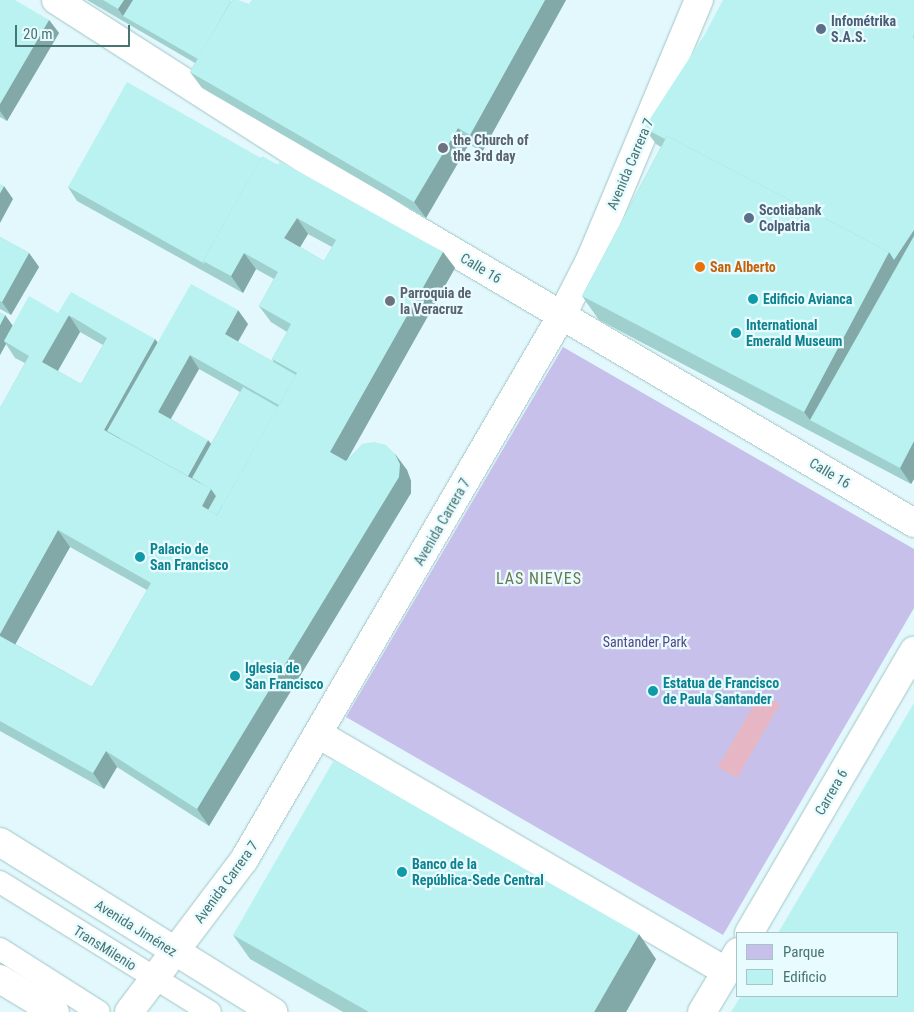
<!DOCTYPE html>
<html>
<head>
<meta charset="utf-8">
<style>
	body { margin:0 }
	#map { position:relative; width:914px; height:1012px; overflow:hidden; background:#e2f8fd; font-family:"Roboto Condensed",sans-serif }
	div>[style] { position:absolute }
	.green>* { inset:0; background:#c7c0ea }
	.water>* { inset:0; background:#e6b6c4 }
	.roads { filter:drop-shadow(0 0 1px #a1c5c5) drop-shadow(0 0 1px #a1c5c5) }
	.service>* { height:22px; margin:-11px; padding:0 11px; transform-origin:11px; border-radius:11px; background:#fff }
	.pedestrian>* { height:28px; margin:-14px; padding:0 14px; transform-origin:14px; border-radius:14px; background:#fff }
	.wall>* { inset:0; background:#9fd0ce }
	.shaded-wall>* { inset:0; background:#82a9a8 }
	.building>* { inset:0; background:#b9f2f0 }
	.dots>* { width:14px; height:14px; translate:-50% -50%; box-sizing:border-box; border:2px solid #e8fbff; border-radius:50% }
	span { translate:-50% -50%; white-space:nowrap; text-align:center; line-height:1.15; -webkit-text-stroke:4.5px #e8fbff; paint-order:stroke }
	.service-label { font-size:14px; color:#4e5e75; font-weight:700 }
	.left { translate:0 -50%; text-align:left }
	.worship-label { font-size:14px; color:#5b616d; font-weight:700 }
	.street-label { font-size:14px; color:#487471 }
	.food-label { font-size:14px; color:#c56008; font-weight:700 }
	.culture-label { font-size:14px; color:#0d838f; font-weight:700 }
	.park-label { font-size:14px; color:#574586 }
	.quarter-label { font-size:16px; color:#6d764e; letter-spacing:1px }
	.legend { position:absolute; left:736px; top:932px; width:162px; height:65px; box-sizing:border-box; background:#e8fbff; border:1px solid #a8c5c6; margin:0; padding:6px 9px; list-style:none; font-size:15px; color:#487471 }
	.legend li { display:flex; align-items:center; gap:10px; height:25px }
	.legend b { width:25px; border:1px solid #a8c5c6 }
	.scale { position:absolute; left:15px; top:25px; width:115px; height:22px; box-sizing:border-box; border:2px solid #487471; border-top:0; padding-left:6px; font-size:15px; line-height:18px; white-space:nowrap; color:#487471; -webkit-text-stroke:4px #e8fbff; paint-order:stroke }
</style>
</head>
<body>
<div id="map">
	<div class="green">
		<div style="clip-path:polygon(563px 347px,914px 549px,914px 608px,723px 935px,346px 717px)"></div>
	</div>
	<div class="water">
		<div style="clip-path:polygon(760px 694px,780px 704px,737px 778px,718px 767px)"></div>
	</div>
	<div class="roads">
		<div class="service">
			<div style="left:0;top:882px;width:247px;rotate:31.8deg"></div>
			<div style="left:0;top:949px;width:117px;rotate:32.5deg"></div>
		</div>
		<div class="pedestrian">
			<div style="left:56px;top:0;width:406px;rotate:32.6deg"></div>
			<div style="left:398px;top:219px;width:599px;rotate:30.5deg"></div>
			<div style="left:318px;top:734px;width:472px;rotate:30.2deg"></div>
			<div style="left:0;top:842px;width:322px;rotate:31.9deg"></div>
			<div style="left:749px;top:933px;width:327px;rotate:-59.7deg"></div>
			<div style="left:0;top:979px;width:64px;rotate:31deg"></div>
			<div style="left:129px;top:1012px;width:191px;rotate:-52.9deg"></div>
			<div style="left:244px;top:860px;width:631px;rotate:-59.74deg"></div>
			<div style="left:562px;top:315px;width:64px;rotate:-63deg"></div>
			<div style="left:591px;top:258px;width:280px;rotate:-67.3deg"></div>
			<div style="left:702px;top:1012px;width:70px;rotate:-59deg"></div>
		</div>
	</div>
	<div class="wall">
		<div style="clip-path:polygon(0 0,49px 20px,59px 33px,7px 121px,0 117px)"></div>
		<div style="clip-path:polygon(87px 0,229px 0,231px 1px,249px 4px,566px 0,482px 152px,469px 144px,426px 218px,202px 88px,190px 72px,195px 63px)"></div>
		<div style="clip-path:polygon(914px 0,914px 479px,911px 484px,599px 320px,582px 296px,661px 147px,656px 144px,644px 128px)"></div>
		<div style="clip-path:polygon(evenodd,261px 158px,278px 165px,443px 252px,455px 268px,346px 461px,395px 454px,407px 470px,411px 481px,411px 493px,209px 826px,117px 767px,104px 789px,0 731px,0 408px,25px 363px,15px 358px,6px 344px,0 355px,5px 315px,13px 326px,58px 313px,155px 339px,158px 343px,248px 324px,238px 342px,274px 362px,272px 359px,287px 332px,271px 322px,259px 306px,274px 279px,256px 269px,243px 293px,77px 201px,68px 187px,261px 158px,308px 234px,332px 247px,324px 261px,300px 247px,308px 234px,261px 158px,80px 332px,103px 345px,81px 384px,58px 371px,80px 332px,261px 158px,199px 369px,240px 392px,211px 444px,171px 419px,199px 369px,261px 158px,70px 547px,147px 590px,92px 687px,15px 644px,70px 547px)"></div>
		<div style="clip-path:polygon(0 237px,29px 253px,39px 267px,11px 315px,0 309px)"></div>
		<div style="clip-path:polygon(233px 935px,656px 959px,626px 1012px,343px 1012px,250px 959px)"></div>
	</div>
	<div class="shaded-wall">
		<div style="clip-path:polygon(124px 0,145px 0,123px 16px,118px 9px)"></div>
		<div style="clip-path:polygon(545px 0,566px 0,482px 152px,470px 135px)"></div>
		<div style="clip-path:polygon(49px 20px,59px 33px,7px 121px,0 111px,0 104px)"></div>
		<div style="clip-path:polygon(458px 128px,469px 144px,426px 218px,414px 202px)"></div>
		<div style="clip-path:polygon(4px 186px,13px 199px,0 223px,0 193px)"></div>
		<div style="clip-path:polygon(297px 218px,308px 234px,296px 254px,284px 238px)"></div>
		<div style="clip-path:polygon(914px 230px,914px 264px,810px 420px,804px 412px,889px 252px)"></div>
		<div style="clip-path:polygon(443px 252px,455px 268px,342px 469px,330px 452px)"></div>
		<div style="clip-path:polygon(29px 253px,39px 267px,11px 315px,2px 302px)"></div>
		<div style="clip-path:polygon(244px 253px,256px 269px,243px 293px,231px 276px)"></div>
		<div style="clip-path:polygon(238px 310px,248px 324px,234px 348px,225px 334px)"></div>
		<div style="clip-path:polygon(5px 315px,15px 329px,4px 341px,6px 344px,0 355px,0 325px)"></div>
		<div style="clip-path:polygon(69px 315px,80px 332px,53px 379px,42px 362px)"></div>
		<div style="clip-path:polygon(155px 339px,167px 356px,119px 440px,104px 430px)"></div>
		<div style="clip-path:polygon(190px 355px,199px 369px,167px 425px,158px 412px)"></div>
		<div style="clip-path:polygon(208px 440px,218px 453px,199px 487px,187px 478px)"></div>
		<div style="clip-path:polygon(914px 441px,914px 479px,911px 484px,900px 468px)"></div>
		<div style="clip-path:polygon(395px 454px,407px 470px,411px 481px,411px 493px,209px 826px,197px 809px)"></div>
		<div style="clip-path:polygon(211px 489px,223px 506px,216px 518px,202px 506px)"></div>
		<div style="clip-path:polygon(58px 530px,70px 547px,11px 652px,0 636px,0 634px)"></div>
		<div style="clip-path:polygon(106px 751px,117px 767px,104px 789px,93px 773px)"></div>
		<div style="clip-path:polygon(639px 934px,656px 959px,626px 1012px,594px 1012px)"></div>
	</div>
	<div class="building">
		<div style="clip-path:polygon(0 0,15px 0,49px 20px,0 104px)"></div>
		<div style="clip-path:polygon(103px 0,124px 0,118px 9px)"></div>
		<div style="clip-path:polygon(133px 0,229px 0,231px 1px,198px 59px,123px 16px)"></div>
		<div style="clip-path:polygon(232px 0,238px 0,249px 4px,252px 0,545px 0,470px 135px,458px 128px,414px 202px,190px 72px)"></div>
		<div style="clip-path:polygon(723px 0,914px 0,914px 35px,913px 37px,914px 38px,914px 230px,894px 260px,889px 252px,667px 136px,665px 139px,644px 128px,705px 34px)"></div>
		<div style="clip-path:polygon(127px 82px,261px 158px,203px 261px,205px 264px,68px 187px)"></div>
		<div style="clip-path:polygon(667px 136px,889px 252px,804px 412px,582px 296px)"></div>
		<div style="clip-path:polygon(evenodd,262px 156px,278px 165px,280px 161px,443px 252px,330px 452px,346px 461px,362px 444px,374px 442px,386px 445px,395px 454px,400px 464px,399px 477px,197px 809px,106px 751px,93px 773px,0 721px,0 636px,92px 687px,151px 583px,58px 530px,0 634px,0 408px,29px 356px,4px 341px,29px 296px,58px 313px,71px 292px,155px 339px,104px 430px,211px 489px,202px 506px,217px 515px,297px 373px,272px 359px,291px 324px,259px 306px,278px 272px,244px 253px,231px 276px,203px 261px,262px 156px,297px 218px,336px 240px,324px 261px,284px 238px,297px 218px,262px 156px,69px 315px,107px 338px,81px 384px,42px 362px,69px 315px)"></div>
		<div style="clip-path:polygon(0 184px,4px 186px,0 193px)"></div>
		<div style="clip-path:polygon(914px 236px,914px 441px,900px 468px,810px 420px)"></div>
		<div style="clip-path:polygon(0 237px,29px 253px,2px 302px,0 301px)"></div>
		<div style="clip-path:polygon(191px 284px,238px 310px,225px 334px,296px 375px,279px 405px,190px 355px,158px 412px,208px 440px,188px 476px,107px 431px)"></div>
		<div style="clip-path:polygon(0 312px,5px 315px,0 325px)"></div>
		<div style="clip-path:polygon(243px 387px,278px 407px,217px 515px,208px 510px,216px 496px,211px 489px,192px 478px)"></div>
		<div style="clip-path:polygon(914px 703px,914px 1012px,731px 1012px,741px 996px,898px 996px,898px 933px,778px 933px)"></div>
		<div style="clip-path:polygon(334px 760px,639px 934px,594px 1012px,369px 1012px,233px 935px)"></div>
	</div>
	<div class="dots">
		<div style="left:821px;top:29px;background:#5c6f8a"></div>
		<div style="left:443px;top:148px;background:#6b7280"></div>
		<div style="left:749px;top:218px;background:#5c6f8a"></div>
		<div style="left:700px;top:267px;background:#e8710a"></div>
		<div style="left:753px;top:299px;background:#0f9aa8"></div>
		<div style="left:390px;top:301px;background:#6b7280"></div>
		<div style="left:736px;top:333px;background:#0f9aa8"></div>
		<div style="left:140px;top:557px;background:#0f9aa8"></div>
		<div style="left:235px;top:676px;background:#0f9aa8"></div>
		<div style="left:653px;top:691px;background:#0f9aa8"></div>
		<div style="left:402px;top:872px;background:#0f9aa8"></div>
	</div>
	<div class="service-label">
		<span class="left" style="left:831px;top:29px">Infométrika<br>S.A.S.</span>
		<span class="left" style="left:759px;top:218px">Scotiabank<br>Colpatria</span>
	</div>
	<div class="worship-label">
		<span class="left" style="left:453px;top:148px">the Church of<br>the 3rd day</span>
		<span class="left" style="left:400px;top:301px">Parroquia de<br>la Veracruz</span>
	</div>
	<div class="street-label">
		<span style="left:630px;top:164px;rotate:-67deg">Avenida Carrera 7</span>
		<span style="left:481px;top:268px;rotate:31deg">Calle 16</span>
		<span style="left:830px;top:473px;rotate:31deg">Calle 16</span>
		<span style="left:442px;top:522px;rotate:-60deg">Avenida Carrera 7</span>
		<span style="left:831px;top:792px;rotate:-60deg">Carrera 6</span>
		<span style="left:226px;top:882px;rotate:-54deg">Avenida Carrera 7</span>
		<span style="left:136px;top:928px;rotate:32deg">Avenida Jiménez</span>
		<span style="left:105px;top:948px;rotate:32deg">TransMilenio</span>
	</div>
	<div class="food-label">
		<span class="left" style="left:710px;top:267px">San Alberto</span>
	</div>
	<div class="culture-label">
		<span class="left" style="left:763px;top:299px">Edificio Avianca</span>
		<span class="left" style="left:746px;top:333px">International<br>Emerald Museum</span>
		<span class="left" style="left:150px;top:557px">Palacio de<br>San Francisco</span>
		<span class="left" style="left:245px;top:676px">Iglesia de<br>San Francisco</span>
		<span class="left" style="left:663px;top:691px">Estatua de Francisco<br>de Paula Santander</span>
		<span class="left" style="left:412px;top:872px">Banco de la<br>República-Sede Central</span>
	</div>
	<div class="park-label">
		<span style="left:645px;top:642px">Santander Park</span>
	</div>
	<div class="quarter-label">
		<span style="left:539px;top:579px">LAS NIEVES</span>
	</div>
	<ul class="legend">
	<li><b style="height:14px;background:#c7c0ea"></b>Parque</li>
	<li><b style="height:14px;background:#b9f2f0"></b>Edificio</li>
	</ul>
	<div class="scale">20 m</div>
</div>
</body>
</html>
